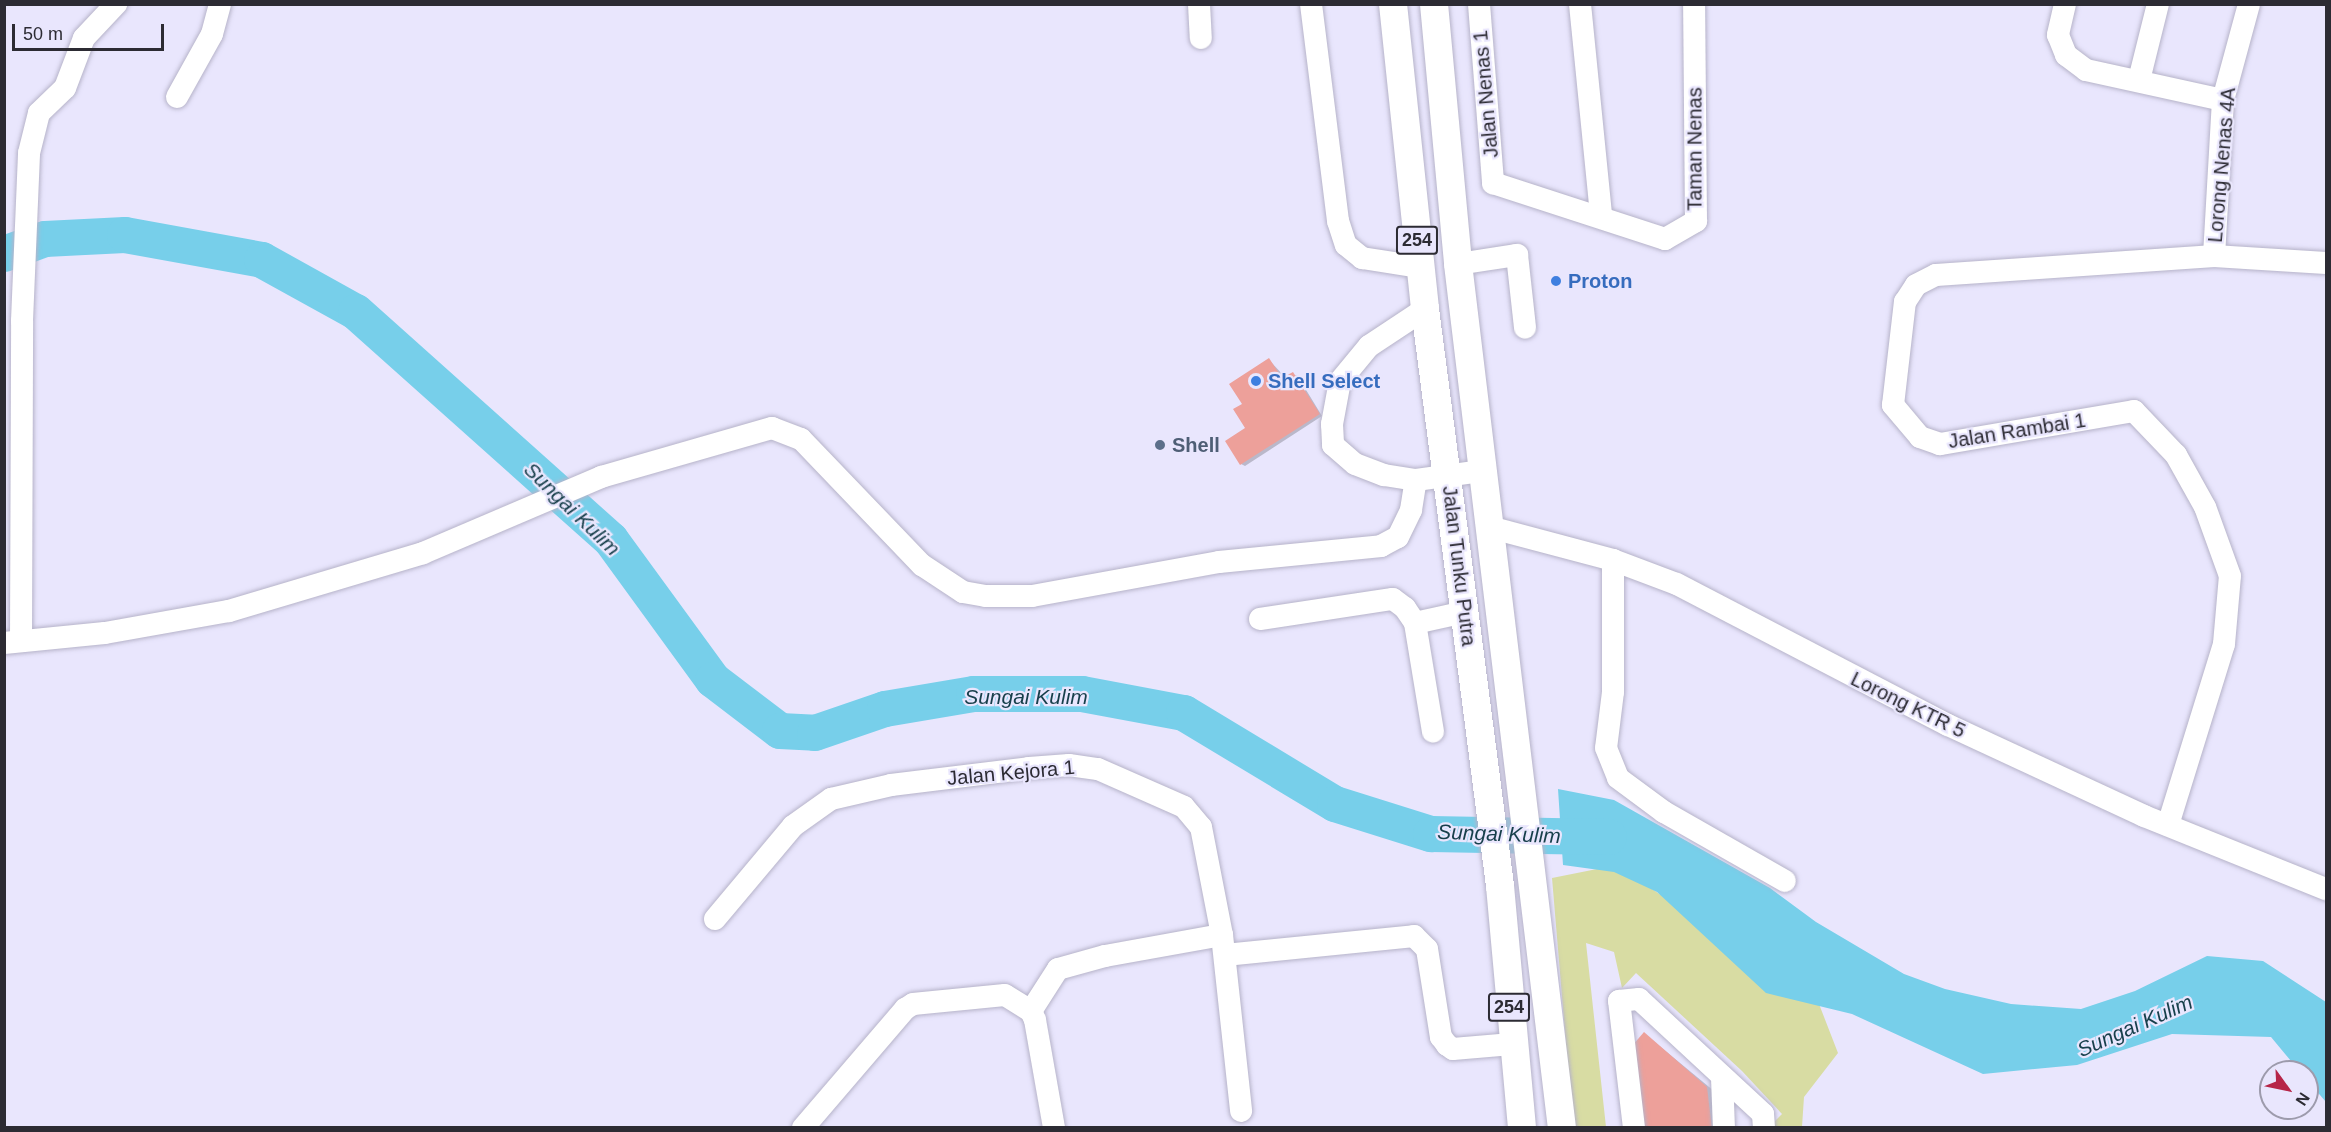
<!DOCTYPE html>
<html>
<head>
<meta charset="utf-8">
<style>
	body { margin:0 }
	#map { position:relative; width:2331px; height:1132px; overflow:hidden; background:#e9e6fd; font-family:Helvetica,sans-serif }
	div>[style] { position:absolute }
	.green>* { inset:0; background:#d8dca3 }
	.water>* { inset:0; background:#77cfea }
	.shadow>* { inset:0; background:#0003 }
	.river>* { height:36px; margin:-18px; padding:0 18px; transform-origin:18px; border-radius:18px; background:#77cfea }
	.building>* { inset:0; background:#eda09a }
	.roads { filter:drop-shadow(0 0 2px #b6b3c9) drop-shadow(0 0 2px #b6b3c9) }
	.minor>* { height:22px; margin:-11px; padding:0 11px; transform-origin:11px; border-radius:11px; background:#fff }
	.major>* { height:28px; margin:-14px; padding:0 14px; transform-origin:14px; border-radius:14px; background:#fff }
	.dots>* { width:16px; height:16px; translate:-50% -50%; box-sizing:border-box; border:3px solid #e9e6fd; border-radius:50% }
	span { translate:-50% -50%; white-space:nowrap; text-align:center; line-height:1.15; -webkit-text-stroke:4.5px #e9e6fd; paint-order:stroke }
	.shield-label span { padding:2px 4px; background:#e9e6fd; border:2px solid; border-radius:4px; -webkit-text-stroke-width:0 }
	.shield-label { font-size:18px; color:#2c2b33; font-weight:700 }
	.street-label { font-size:20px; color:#2c2b33 }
	.shop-label { font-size:20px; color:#366cbe; font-weight:700 }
	.left { translate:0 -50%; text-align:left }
	.service-label { font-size:20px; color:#4e5e75; font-weight:700 }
	.water-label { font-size:21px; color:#173f4b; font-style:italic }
	.frame { position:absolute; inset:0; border:6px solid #2c2b33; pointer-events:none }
	.north { position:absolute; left:2259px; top:1060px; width:60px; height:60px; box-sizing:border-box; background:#e9e6fd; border:2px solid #9d9bac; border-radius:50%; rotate:123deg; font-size:16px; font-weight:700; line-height:24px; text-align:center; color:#2c2b33 }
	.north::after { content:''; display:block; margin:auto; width:21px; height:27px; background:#b62548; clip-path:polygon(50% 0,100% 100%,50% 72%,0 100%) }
	.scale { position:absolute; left:12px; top:24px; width:152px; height:27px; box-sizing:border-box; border:3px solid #2c2b33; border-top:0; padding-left:8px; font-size:18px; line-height:21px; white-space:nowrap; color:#2c2b33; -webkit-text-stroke:4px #e9e6fd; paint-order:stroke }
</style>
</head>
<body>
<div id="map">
	<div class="green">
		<div style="clip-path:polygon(1602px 868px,1627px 874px,1655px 891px,1819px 1004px,1838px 1053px,1804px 1097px,1802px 1127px,1769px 1127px,1782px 1114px,1742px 1071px,1636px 973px,1622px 988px,1614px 952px,1586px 943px,1606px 1127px,1573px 1127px,1552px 878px)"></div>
	</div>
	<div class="water">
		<div style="clip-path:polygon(1558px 789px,1614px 800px,1770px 888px,1816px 922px,1904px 974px,1945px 989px,2011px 1004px,2081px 1009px,2135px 991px,2207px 956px,2263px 961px,2326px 1002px,2326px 1102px,2307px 1080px,2307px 1072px,2300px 1072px,2271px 1037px,2172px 1034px,2077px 1065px,1983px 1074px,1852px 1014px,1766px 993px,1657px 892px,1614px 872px,1563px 865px)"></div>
	</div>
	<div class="shadow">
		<div style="clip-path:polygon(1269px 360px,1286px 378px,1297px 375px,1322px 416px,1245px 466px,1241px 464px,1247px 428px,1244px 404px)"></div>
		<div style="clip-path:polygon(1645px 1034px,1720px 1096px,1724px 1128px,1644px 1128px)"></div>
	</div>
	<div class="river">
		<div style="left:4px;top:254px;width:44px;rotate:-20.1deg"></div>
		<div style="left:45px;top:239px;width:80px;rotate:-2.9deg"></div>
		<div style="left:125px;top:235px;width:139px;rotate:10.3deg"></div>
		<div style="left:262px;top:260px;width:107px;rotate:29deg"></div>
		<div style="left:356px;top:312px;width:342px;rotate:41.8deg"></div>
		<div style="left:611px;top:540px;width:173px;rotate:53.9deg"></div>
		<div style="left:713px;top:680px;width:84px;rotate:37.3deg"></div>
		<div style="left:780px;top:731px;width:35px;rotate:3deg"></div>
		<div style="left:815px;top:733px;width:74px;rotate:-18.9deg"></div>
		<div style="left:885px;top:709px;width:90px;rotate:-9.6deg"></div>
		<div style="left:974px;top:694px;width:108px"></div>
		<div style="left:1082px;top:694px;width:104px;rotate:10.6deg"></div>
		<div style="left:1184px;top:713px;width:176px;rotate:31.1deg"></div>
		<div style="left:1335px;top:804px;width:101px;rotate:17.4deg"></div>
		<div style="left:1431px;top:834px;width:178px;rotate:1deg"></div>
	</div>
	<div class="building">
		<div style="clip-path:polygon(1269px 358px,1282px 378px,1293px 372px,1320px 414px,1240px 465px,1225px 441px,1245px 428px,1233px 409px,1242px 404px,1229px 384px)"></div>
		<div style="clip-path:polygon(1644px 1032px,1707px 1087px,1712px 1128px,1642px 1128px,1632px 1046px)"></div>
	</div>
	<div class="roads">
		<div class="minor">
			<div style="left:1199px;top:4px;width:34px;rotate:87deg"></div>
			<div style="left:1311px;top:4px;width:219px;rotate:82.9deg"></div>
			<div style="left:1338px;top:221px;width:25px;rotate:72deg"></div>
			<div style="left:1346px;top:245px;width:21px;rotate:39deg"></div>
			<div style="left:1362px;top:258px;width:59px;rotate:8.8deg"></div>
			<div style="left:1479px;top:4px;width:180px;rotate:85.5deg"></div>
			<div style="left:1493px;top:183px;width:181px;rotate:18deg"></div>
			<div style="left:1665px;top:239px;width:36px;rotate:-30deg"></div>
			<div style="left:1696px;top:221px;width:217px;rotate:-90.5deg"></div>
			<div style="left:1580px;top:4px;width:213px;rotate:84.3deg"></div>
			<div style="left:2065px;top:4px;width:32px;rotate:103deg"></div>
			<div style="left:2058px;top:35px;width:22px;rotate:68deg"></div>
			<div style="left:2066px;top:55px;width:25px;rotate:37deg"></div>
			<div style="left:2086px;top:70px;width:140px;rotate:12.4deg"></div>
			<div style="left:2139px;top:80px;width:78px;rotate:-76deg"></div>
			<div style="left:177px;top:97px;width:72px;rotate:-60.9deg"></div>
			<div style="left:212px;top:34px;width:31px;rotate:-75deg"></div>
			<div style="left:2214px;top:256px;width:156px;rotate:-86.7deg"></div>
			<div style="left:2223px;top:100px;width:99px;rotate:-74.8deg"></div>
			<div style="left:1458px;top:264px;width:60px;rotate:-8.7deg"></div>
			<div style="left:1517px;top:255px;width:73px;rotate:83.7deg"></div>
			<div style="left:1425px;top:309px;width:67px;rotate:146.5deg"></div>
			<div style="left:1369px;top:346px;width:45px;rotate:129.6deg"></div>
			<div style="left:1340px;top:381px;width:44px;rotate:100.5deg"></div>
			<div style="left:1332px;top:424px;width:21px;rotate:87deg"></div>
			<div style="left:1333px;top:445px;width:29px;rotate:41deg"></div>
			<div style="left:1355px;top:464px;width:31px;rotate:21deg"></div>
			<div style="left:1384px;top:475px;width:32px;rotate:9deg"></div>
			<div style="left:1416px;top:480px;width:67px;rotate:-7.8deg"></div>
			<div style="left:1489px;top:527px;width:128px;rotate:14.9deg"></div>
			<div style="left:1613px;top:560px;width:68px;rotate:20.6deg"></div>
			<div style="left:1677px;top:584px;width:305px;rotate:27.5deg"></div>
			<div style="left:1948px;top:725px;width:216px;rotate:24.9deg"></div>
			<div style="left:2144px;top:816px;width:196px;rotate:21.9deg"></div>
			<div style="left:1613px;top:560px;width:132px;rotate:90deg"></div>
			<div style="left:1613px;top:692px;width:56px;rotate:97.1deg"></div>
			<div style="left:1606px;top:748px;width:32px;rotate:68deg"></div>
			<div style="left:1618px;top:778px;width:57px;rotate:36.5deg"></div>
			<div style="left:1664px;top:812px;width:139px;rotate:29.7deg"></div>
			<div style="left:1260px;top:619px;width:134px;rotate:-8.6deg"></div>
			<div style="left:1393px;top:599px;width:15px;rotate:37deg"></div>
			<div style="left:1405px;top:608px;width:18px;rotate:56deg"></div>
			<div style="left:1415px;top:623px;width:51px;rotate:-12.4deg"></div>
			<div style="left:1415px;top:623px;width:110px;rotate:80.6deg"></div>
			<div style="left:21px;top:640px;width:319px;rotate:-89.8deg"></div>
			<div style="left:22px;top:321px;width:168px;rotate:-87.6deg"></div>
			<div style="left:29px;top:153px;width:41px;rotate:-76deg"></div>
			<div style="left:39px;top:113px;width:36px;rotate:-44deg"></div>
			<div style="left:65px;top:88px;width:53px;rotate:-69.2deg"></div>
			<div style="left:84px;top:38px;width:47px;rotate:-46.7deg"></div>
			<div style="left:4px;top:643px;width:101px;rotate:-5.7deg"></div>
			<div style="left:105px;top:633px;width:126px;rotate:-10.1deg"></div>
			<div style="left:229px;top:611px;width:202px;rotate:-16.6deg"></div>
			<div style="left:423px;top:553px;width:194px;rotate:-23.1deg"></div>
			<div style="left:601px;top:477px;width:178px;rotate:-16deg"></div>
			<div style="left:772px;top:428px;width:31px;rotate:21deg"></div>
			<div style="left:801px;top:439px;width:175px;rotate:46.2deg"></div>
			<div style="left:922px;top:565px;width:49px;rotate:33.4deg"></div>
			<div style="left:963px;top:592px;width:23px;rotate:10deg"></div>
			<div style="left:986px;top:596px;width:46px"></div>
			<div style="left:1032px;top:596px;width:190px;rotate:-10.3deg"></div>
			<div style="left:1219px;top:562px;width:163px;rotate:-5.6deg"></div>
			<div style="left:1381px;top:546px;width:19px;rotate:-28deg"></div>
			<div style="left:1398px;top:537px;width:30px;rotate:-64deg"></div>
			<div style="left:1411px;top:510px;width:30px;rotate:-81deg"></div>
			<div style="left:2168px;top:825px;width:189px;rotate:-72.8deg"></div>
			<div style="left:2224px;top:644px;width:68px;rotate:-85deg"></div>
			<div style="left:2230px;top:576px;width:73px;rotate:-109.9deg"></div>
			<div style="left:2205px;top:507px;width:60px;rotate:-119.1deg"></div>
			<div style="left:2176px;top:455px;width:61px;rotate:-133.7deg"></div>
			<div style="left:2134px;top:411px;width:197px;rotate:170.3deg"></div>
			<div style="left:1940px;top:444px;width:21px;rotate:-161deg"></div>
			<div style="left:1920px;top:437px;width:42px;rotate:-130.2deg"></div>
			<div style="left:1893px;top:405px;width:104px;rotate:-83.4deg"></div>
			<div style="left:1905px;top:302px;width:20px;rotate:-57deg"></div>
			<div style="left:1916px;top:285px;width:22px;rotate:-27deg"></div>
			<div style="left:1936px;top:275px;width:279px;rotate:-3.9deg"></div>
			<div style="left:2214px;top:256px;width:112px;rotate:3.6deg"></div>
			<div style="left:715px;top:919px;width:121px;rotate:-50deg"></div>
			<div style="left:793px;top:826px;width:47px;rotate:-35.4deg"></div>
			<div style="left:831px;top:799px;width:62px;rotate:-13.1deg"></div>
			<div style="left:891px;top:785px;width:139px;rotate:-7deg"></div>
			<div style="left:1029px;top:768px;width:40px;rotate:-4.3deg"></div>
			<div style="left:1069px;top:765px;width:29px;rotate:8deg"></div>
			<div style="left:1098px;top:769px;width:94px;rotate:23.8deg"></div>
			<div style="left:1184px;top:807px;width:26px;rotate:50deg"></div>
			<div style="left:1201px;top:827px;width:110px;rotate:79deg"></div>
			<div style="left:1222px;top:935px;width:177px;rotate:83.8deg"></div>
			<div style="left:1225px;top:955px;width:190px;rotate:-5.7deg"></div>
			<div style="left:1414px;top:936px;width:18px;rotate:45deg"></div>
			<div style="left:1427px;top:949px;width:89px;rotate:81deg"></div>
			<div style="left:1441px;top:1037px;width:10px;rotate:53deg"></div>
			<div style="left:1447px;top:1045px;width:7px;rotate:34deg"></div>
			<div style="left:1453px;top:1049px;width:59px;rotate:-4.8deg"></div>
			<div style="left:1031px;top:1011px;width:50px;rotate:-57.3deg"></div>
			<div style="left:1058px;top:969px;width:49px;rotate:-15.5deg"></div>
			<div style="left:1105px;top:956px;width:119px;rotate:-10.2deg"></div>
			<div style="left:1722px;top:1077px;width:51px;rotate:87.8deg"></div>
			<div style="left:803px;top:1128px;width:157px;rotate:-49.4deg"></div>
			<div style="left:905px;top:1009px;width:9px;rotate:-32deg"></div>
			<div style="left:913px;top:1004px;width:92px;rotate:-5.6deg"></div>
			<div style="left:1005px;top:995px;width:31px;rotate:32deg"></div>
			<div style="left:1031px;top:1011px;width:10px;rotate:66deg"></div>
			<div style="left:1035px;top:1020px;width:110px;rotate:80deg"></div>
			<div style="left:1634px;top:1128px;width:128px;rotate:-96.7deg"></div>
			<div style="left:1619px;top:1001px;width:20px;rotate:-6deg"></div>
			<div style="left:1639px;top:999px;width:169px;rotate:42.8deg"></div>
			<div style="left:1763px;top:1114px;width:14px;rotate:86deg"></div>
		</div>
		<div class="major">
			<div style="left:1393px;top:4px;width:307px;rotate:84deg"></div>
			<div style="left:1425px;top:309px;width:582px;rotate:82.59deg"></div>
			<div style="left:1500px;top:886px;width:243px;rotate:84.8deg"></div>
			<div style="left:1434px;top:4px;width:261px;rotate:84.7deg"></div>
			<div style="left:1458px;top:264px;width:870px;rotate:83.14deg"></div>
		</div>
	</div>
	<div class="dots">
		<div style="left:1556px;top:281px;background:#3f7fe0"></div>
		<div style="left:1256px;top:381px;background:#3f7fe0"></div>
		<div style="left:1160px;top:445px;background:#5c6f8a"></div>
	</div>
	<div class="shield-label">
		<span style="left:1417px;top:240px">254</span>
		<span style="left:1509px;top:1007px">254</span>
	</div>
	<div class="street-label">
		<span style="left:1486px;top:94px;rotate:-95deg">Jalan Nenas 1</span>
		<span style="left:1695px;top:149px;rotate:-90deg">Taman Nenas</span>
		<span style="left:2222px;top:165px;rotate:-85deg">Lorong Nenas 4A</span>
		<span style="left:2017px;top:431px;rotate:-9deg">Jalan Rambai 1</span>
		<span style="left:1459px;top:566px;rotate:83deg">Jalan Tunku Putra</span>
		<span style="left:1908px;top:705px;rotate:26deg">Lorong KTR 5</span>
		<span style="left:1011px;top:773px;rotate:-5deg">Jalan Kejora 1</span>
	</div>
	<div class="shop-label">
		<span class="left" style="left:1568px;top:281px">Proton</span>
		<span class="left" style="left:1268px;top:381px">Shell Select</span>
	</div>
	<div class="service-label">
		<span class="left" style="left:1172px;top:445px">Shell</span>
	</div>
	<div class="water-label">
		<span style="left:572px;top:509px;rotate:44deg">Sungai Kulim</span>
		<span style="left:1026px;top:697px">Sungai Kulim</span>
		<span style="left:1499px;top:834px;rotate:2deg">Sungai Kulim</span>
		<span style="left:2135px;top:1026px;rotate:-24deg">Sungai Kulim</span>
	</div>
	<div class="frame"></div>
	<div class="north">N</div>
	<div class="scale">50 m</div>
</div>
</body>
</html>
